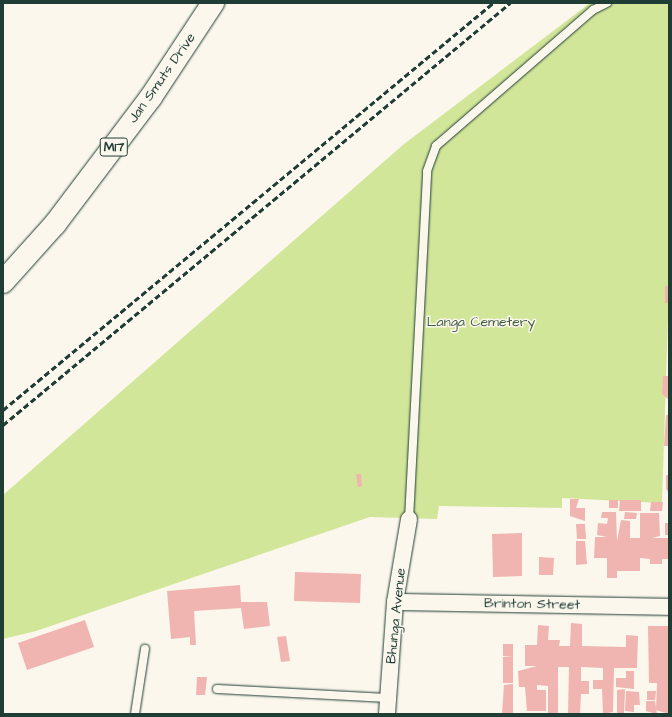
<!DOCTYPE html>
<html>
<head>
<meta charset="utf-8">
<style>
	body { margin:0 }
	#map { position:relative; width:672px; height:717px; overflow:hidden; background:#fbf7ec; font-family:"Architects Daughter",sans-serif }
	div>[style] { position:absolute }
	.green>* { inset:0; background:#d2e69a }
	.building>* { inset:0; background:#f0b4b1 }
	.roads { filter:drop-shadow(0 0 1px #1f3d34) drop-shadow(0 0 1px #1f3d34) }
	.service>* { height:8px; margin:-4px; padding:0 4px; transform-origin:4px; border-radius:4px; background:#fbf7ec }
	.minor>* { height:16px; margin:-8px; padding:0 8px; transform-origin:8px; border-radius:8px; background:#fbf7ec }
	.primary>* { height:22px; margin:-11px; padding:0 11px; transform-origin:11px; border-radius:11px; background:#fbf7ec }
	.rail>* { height:3px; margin-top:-1.5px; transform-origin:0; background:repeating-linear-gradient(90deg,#1f3d34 0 6px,transparent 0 9px) }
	span { translate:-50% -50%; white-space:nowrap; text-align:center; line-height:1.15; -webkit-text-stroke:3px #fbf7ec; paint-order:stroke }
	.shield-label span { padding:1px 3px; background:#fbf7ec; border:1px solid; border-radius:3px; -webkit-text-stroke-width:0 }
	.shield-label { font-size:13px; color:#1f3d34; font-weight:700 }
	.street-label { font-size:14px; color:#1f3d34 }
	.park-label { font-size:14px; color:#435f48 }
	.frame { position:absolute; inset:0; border:4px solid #1f3d34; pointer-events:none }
</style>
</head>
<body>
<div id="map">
	<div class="green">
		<div style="clip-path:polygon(590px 3px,669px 3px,669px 286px,662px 503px,562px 498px,562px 508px,439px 506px,437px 519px,370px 517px,36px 631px,3px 639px,3px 495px,404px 144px)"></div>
	</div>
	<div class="building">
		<div style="clip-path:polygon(665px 286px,669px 286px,669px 303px,665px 303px)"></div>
		<div style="clip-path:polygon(663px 376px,669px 376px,669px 400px,662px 394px)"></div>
		<div style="clip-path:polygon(666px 415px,669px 415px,669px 446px,664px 446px)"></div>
		<div style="clip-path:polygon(356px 474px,361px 474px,362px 486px,358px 487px)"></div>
		<div style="clip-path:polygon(666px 475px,669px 475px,669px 493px,666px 489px)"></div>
		<div style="clip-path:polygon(570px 499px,579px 499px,576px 508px,585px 508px,585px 521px,570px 516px)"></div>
		<div style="clip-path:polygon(609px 500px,618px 500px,618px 508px,609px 508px)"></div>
		<div style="clip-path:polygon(620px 500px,641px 500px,641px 511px,619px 511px)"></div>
		<div style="clip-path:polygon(651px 502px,663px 502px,662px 511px,650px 511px)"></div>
		<div style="clip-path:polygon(602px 512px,616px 512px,617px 541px,621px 520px,630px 521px,630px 538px,640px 538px,640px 513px,659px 513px,660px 536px,652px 538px,669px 538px,669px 559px,662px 559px,662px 564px,650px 564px,650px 559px,640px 558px,640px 571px,617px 571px,617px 578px,607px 578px,607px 558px,594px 558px,595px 537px,607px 537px,597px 535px,598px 523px,607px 524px,608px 518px,601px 518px)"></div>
		<div style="clip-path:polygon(625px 512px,637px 513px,636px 519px,624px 519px)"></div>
		<div style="clip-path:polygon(665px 523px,669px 523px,669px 535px,665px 535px)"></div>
		<div style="clip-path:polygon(576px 524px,585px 524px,586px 539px,577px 539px)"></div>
		<div style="clip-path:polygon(522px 533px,522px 576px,493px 577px,492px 534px)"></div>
		<div style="clip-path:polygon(576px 541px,585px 541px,587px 564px,576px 565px)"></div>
		<div style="clip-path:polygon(539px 557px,554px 558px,553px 575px,539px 575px)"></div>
		<div style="clip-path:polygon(295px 572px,361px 574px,360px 603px,294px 601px)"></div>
		<div style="clip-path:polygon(240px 585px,241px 602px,267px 602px,270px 626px,244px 629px,241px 608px,194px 611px,196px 645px,190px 645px,190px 637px,171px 639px,167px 591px)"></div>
		<div style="clip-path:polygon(85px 620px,94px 647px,27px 670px,18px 643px)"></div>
		<div style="clip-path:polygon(571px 623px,582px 624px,582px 646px,626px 647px,626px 635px,638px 636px,637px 668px,614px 668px,613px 712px,603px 714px,602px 689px,593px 689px,593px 680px,603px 680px,603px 668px,581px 667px,581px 681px,589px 681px,589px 694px,581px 694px,580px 714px,568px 714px,569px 667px,558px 667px,558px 714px,548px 714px,548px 686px,537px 685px,537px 690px,546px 690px,546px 711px,527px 711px,525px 687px,519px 687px,518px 671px,537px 666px,525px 666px,525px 645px,537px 645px,538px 625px,549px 626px,548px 640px,560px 640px,559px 646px,570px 646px)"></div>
		<div style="clip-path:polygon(648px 626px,668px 626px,669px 714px,656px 710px,657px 683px,649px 683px)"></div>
		<div style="clip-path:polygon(286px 636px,290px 661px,281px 662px,277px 637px)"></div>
		<div style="clip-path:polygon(503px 644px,513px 644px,513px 657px,503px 656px)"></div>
		<div style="clip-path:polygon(503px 657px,513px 657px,513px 683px,503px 683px)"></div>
		<div style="clip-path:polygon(626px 671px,634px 671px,634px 689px,616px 687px,616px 678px,626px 678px)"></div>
		<div style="clip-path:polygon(197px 677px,207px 677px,205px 695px,196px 695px)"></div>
		<div style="clip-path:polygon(513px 684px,513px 714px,502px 714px,504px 685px)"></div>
		<div style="clip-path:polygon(625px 689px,624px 714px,617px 714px,617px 690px)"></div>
		<div style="clip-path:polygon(626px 691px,639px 692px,640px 705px,634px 705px,634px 712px,625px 711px)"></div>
		<div style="clip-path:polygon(647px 691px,656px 691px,655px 700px,647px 700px)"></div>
		<div style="clip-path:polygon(646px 701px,655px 701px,657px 714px,646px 711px)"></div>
	</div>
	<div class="roads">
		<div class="service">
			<div style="left:409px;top:519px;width:348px;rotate:-87deg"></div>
			<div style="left:427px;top:171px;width:27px;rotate:-70deg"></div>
			<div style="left:436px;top:146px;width:208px;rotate:-40.9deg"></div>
			<div style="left:593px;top:10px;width:16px;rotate:-27deg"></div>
			<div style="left:217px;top:689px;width:171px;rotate:3deg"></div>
			<div style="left:135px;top:714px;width:66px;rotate:-81.3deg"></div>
		</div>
		<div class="minor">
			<div style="left:395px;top:602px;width:274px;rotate:1deg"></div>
			<div style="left:387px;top:714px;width:112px;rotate:-85.9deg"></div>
			<div style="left:395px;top:602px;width:84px;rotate:-80.4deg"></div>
		</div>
		<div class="primary">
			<div style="left:3px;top:282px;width:78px;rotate:-48.1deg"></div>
			<div style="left:55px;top:224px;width:159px;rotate:-52.9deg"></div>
			<div style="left:151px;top:97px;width:113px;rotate:-56.6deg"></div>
		</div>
	</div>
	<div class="rail">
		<div style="left:3px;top:410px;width:637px;rotate:-39.71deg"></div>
		<div style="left:3px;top:425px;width:660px;rotate:-39.77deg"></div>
	</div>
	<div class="shield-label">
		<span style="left:114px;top:147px">M17</span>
	</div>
	<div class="street-label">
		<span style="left:162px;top:78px;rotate:-55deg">Jan Smuts Drive</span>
		<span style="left:532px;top:604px;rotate:1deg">Brinton Street</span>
		<span style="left:396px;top:616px;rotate:-84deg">Bhunga Avenue</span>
	</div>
	<div class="park-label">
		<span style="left:481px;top:322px">Langa Cemetery</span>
	</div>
	<div class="frame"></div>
</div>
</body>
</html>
